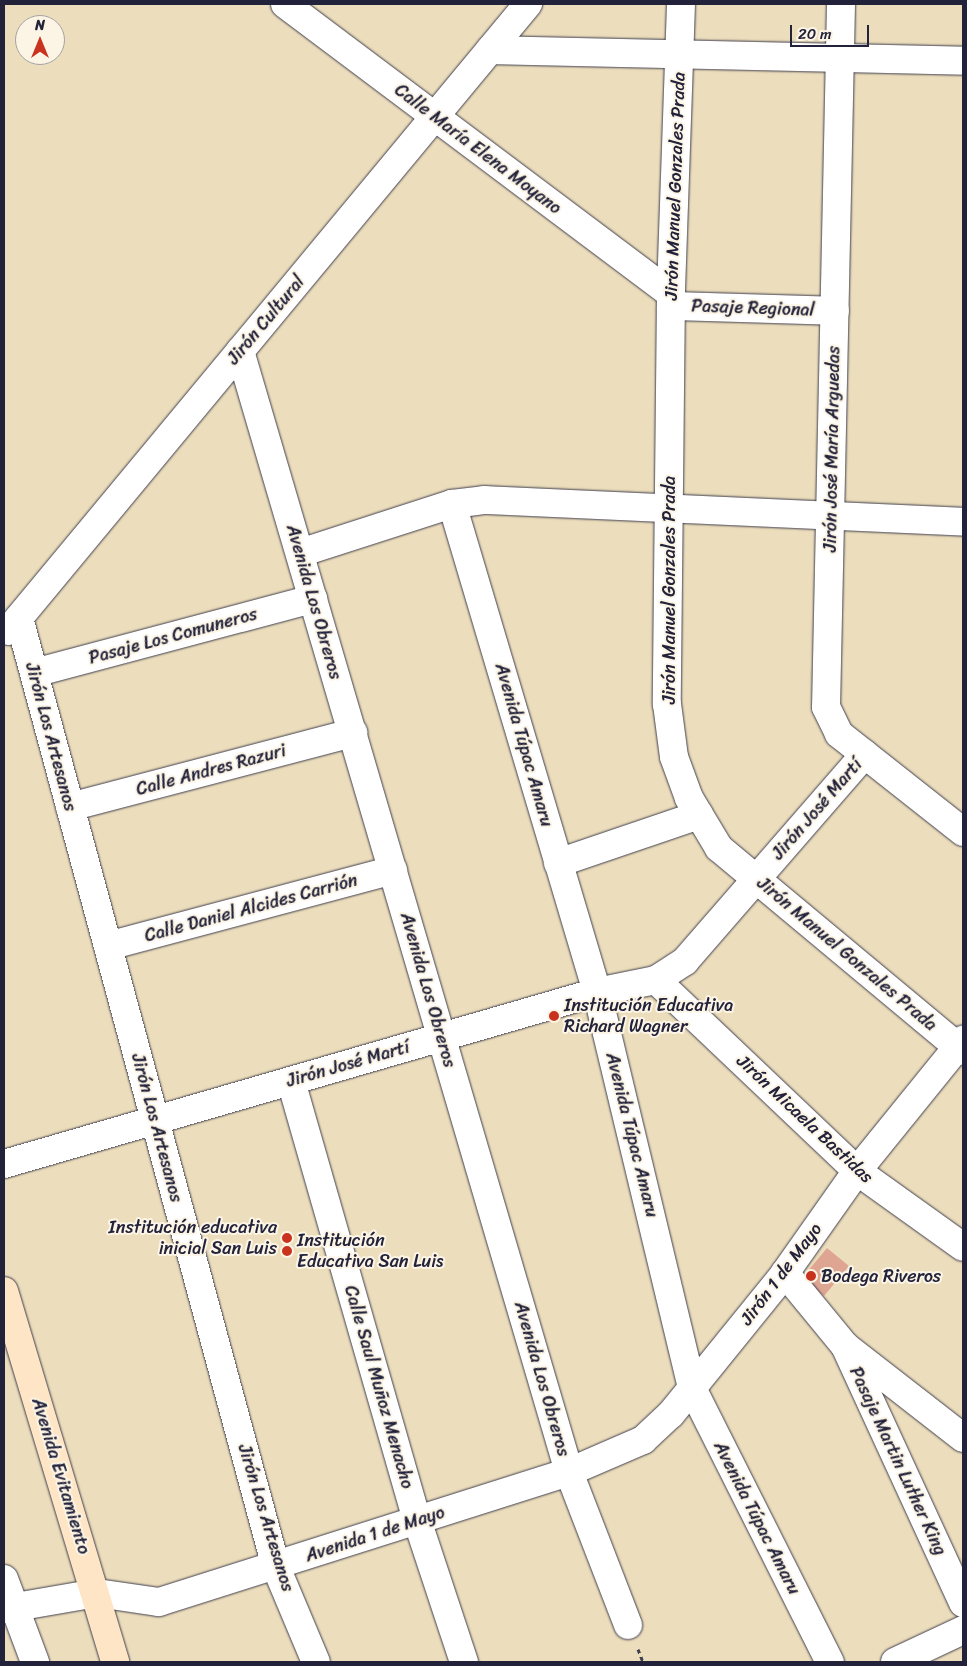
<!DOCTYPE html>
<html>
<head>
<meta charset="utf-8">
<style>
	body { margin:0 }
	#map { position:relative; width:967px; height:1666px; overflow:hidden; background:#ecdebc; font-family:Sriracha,sans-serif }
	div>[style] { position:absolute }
	.building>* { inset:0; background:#dfa593 }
	.path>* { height:3px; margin-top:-1.5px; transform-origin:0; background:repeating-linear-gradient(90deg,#403e4e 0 4px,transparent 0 8px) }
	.roads { filter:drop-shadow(0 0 1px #403e4e) drop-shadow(0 0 1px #403e4e) }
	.street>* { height:28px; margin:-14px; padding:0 14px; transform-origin:14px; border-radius:14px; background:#fff }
	.secondary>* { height:28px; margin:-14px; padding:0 14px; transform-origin:14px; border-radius:14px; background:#fde5c5 }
	.dots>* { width:14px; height:14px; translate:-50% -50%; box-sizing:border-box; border:2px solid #fcf5e5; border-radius:50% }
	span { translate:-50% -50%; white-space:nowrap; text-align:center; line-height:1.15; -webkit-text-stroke:4px #fcf5e5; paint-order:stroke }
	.street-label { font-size:18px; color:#22223b }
	.poi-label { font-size:18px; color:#22223b }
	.left { translate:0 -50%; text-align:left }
	.right { translate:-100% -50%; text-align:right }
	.frame { position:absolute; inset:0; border:5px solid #22223b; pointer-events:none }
	.north { position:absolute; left:15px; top:15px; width:50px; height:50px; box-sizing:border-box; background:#fcf5e5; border:1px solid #a5a1a1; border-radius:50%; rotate:0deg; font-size:14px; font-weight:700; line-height:20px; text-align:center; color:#22223b }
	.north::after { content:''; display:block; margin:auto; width:18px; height:22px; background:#c8321e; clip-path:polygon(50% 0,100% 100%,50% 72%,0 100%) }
	.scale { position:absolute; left:790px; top:25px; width:79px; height:22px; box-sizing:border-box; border:2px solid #22223b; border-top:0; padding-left:6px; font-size:15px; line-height:18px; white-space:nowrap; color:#22223b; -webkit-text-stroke:4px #fcf5e5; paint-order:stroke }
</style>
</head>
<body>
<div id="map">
	<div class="building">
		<div style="clip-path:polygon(827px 1248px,849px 1266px,824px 1296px,802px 1278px)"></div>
	</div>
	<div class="path">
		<div style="left:638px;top:1649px;width:14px;rotate:69deg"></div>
	</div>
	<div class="roads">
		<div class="street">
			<div style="left:285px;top:4px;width:483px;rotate:36.9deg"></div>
			<div style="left:681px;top:4px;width:290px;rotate:92deg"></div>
			<div style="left:671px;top:294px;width:410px;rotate:90.6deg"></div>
			<div style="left:667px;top:704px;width:53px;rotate:82.5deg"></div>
			<div style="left:674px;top:757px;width:44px;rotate:69.9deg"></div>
			<div style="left:689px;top:798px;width:58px;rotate:59deg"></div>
			<div style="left:719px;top:848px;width:317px;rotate:39.8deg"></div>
			<div style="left:841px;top:4px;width:703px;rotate:91.22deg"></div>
			<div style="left:826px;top:707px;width:30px;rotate:64deg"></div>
			<div style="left:839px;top:734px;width:158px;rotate:38.3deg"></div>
			<div style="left:490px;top:50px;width:473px;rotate:1.3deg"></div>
			<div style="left:671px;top:306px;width:164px;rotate:1.7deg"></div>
			<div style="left:240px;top:351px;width:1168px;rotate:73.64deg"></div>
			<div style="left:569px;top:1472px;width:164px;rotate:68.9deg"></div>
			<div style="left:452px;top:504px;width:509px;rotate:73.45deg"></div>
			<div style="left:597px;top:992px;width:407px;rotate:76.5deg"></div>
			<div style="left:692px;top:1388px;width:307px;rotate:63.3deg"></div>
			<div style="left:300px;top:553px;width:160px;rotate:-17.9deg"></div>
			<div style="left:452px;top:504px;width:33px;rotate:-7deg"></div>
			<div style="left:485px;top:500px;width:479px;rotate:2.6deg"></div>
			<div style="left:19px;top:618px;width:983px;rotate:74.85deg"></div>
			<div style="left:276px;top:1567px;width:103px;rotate:67.2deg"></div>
			<div style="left:8px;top:631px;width:815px;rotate:-50.33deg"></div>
			<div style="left:34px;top:673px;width:289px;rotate:-14.9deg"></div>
			<div style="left:70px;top:807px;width:293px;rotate:-14.7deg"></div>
			<div style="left:558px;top:863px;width:149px;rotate:-18.8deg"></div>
			<div style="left:108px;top:946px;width:295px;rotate:-14.9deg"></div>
			<div style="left:656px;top:980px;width:277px;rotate:43.5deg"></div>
			<div style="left:857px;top:1171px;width:130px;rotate:35.6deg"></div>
			<div style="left:291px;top:1081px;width:457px;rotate:74deg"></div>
			<div style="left:417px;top:1520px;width:150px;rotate:71.7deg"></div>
			<div style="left:4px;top:1164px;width:617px;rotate:-16.17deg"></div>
			<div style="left:597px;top:992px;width:60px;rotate:-11.5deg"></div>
			<div style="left:656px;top:980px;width:35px;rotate:-33deg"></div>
			<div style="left:685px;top:961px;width:274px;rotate:-49deg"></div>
			<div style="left:785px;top:1273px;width:94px;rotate:50.6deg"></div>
			<div style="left:845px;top:1346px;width:150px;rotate:37.9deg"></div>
			<div style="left:845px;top:1346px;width:283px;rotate:65.3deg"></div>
			<div style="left:4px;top:1579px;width:89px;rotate:69.5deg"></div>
			<div style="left:4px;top:1609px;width:94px;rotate:-9.8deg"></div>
			<div style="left:97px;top:1593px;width:63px;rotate:8.3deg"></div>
			<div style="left:159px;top:1602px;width:430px;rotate:-17.6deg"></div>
			<div style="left:569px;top:1472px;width:81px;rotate:-23.4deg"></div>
			<div style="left:643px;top:1440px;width:38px;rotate:-43deg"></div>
			<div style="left:671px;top:1414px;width:181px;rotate:-51deg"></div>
			<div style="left:785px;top:1273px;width:125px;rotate:-54.8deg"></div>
			<div style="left:857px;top:1171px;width:169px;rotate:-51deg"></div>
			<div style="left:895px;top:1662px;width:75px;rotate:-25.2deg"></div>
		</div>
		<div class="secondary">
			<div style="left:4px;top:1291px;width:387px;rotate:73.3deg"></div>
		</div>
	</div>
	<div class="dots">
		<div style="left:554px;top:1016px;background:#c8321e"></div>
		<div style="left:287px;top:1238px;background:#c8321e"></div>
		<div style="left:287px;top:1251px;background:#c8321e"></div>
		<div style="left:811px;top:1276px;background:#c8321e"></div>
	</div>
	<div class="street-label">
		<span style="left:478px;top:149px;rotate:37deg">Calle María Elena Moyano</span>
		<span style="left:675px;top:186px;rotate:-88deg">Jirón Manuel Gonzales Prada</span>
		<span style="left:753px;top:308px;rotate:2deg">Pasaje Regional</span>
		<span style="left:266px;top:320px;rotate:-50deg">Jirón Cultural</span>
		<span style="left:832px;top:449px;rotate:-89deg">Jirón José María Arguedas</span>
		<span style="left:669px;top:590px;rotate:-90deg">Jirón Manuel Gonzales Prada</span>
		<span style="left:314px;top:602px;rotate:74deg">Avenida Los Obreros</span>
		<span style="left:173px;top:636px;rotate:-15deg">Pasaje Los Comuneros</span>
		<span style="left:51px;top:737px;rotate:75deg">Jirón Los Artesanos</span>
		<span style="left:524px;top:745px;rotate:74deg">Avenida Túpac Amaru</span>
		<span style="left:211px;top:770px;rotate:-15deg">Calle Andres Razuri</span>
		<span style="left:817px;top:809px;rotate:-49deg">Jirón José Martí</span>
		<span style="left:251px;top:908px;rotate:-15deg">Calle Daniel Alcides Carrión</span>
		<span style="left:847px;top:954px;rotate:40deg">Jirón Manuel Gonzales Prada</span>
		<span style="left:428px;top:990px;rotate:74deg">Avenida Los Obreros</span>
		<span style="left:348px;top:1064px;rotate:-16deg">Jirón José Martí</span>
		<span style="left:805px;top:1119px;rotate:43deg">Jirón Micaela Bastidas</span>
		<span style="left:157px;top:1128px;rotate:75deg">Jirón Los Artesanos</span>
		<span style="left:632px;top:1135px;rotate:76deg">Avenida Túpac Amaru</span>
		<span style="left:781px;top:1274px;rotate:-53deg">Jirón 1 de Mayo</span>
		<span style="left:542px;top:1379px;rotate:74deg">Avenida Los Obreros</span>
		<span style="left:379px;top:1387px;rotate:74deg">Calle Saul Muñoz Menacho</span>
		<span style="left:898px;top:1461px;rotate:65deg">Pasaje Martin Luther King</span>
		<span style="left:61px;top:1476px;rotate:73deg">Avenida Evitamiento</span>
		<span style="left:266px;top:1518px;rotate:73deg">Jirón Los Artesanos</span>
		<span style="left:757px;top:1518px;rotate:63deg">Avenida Túpac Amaru</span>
		<span style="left:375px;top:1534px;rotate:-18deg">Avenida 1 de Mayo</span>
	</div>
	<div class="poi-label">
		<span class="left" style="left:564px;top:1016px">Institución Educativa<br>Richard Wagner</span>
		<span class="right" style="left:277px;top:1238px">Institución educativa<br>inicial San Luis</span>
		<span class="left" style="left:297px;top:1251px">Institución<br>Educativa San Luis</span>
		<span class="left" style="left:821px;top:1276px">Bodega Riveros</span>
	</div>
	<div class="frame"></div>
	<div class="north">N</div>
	<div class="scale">20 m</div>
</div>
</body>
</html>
